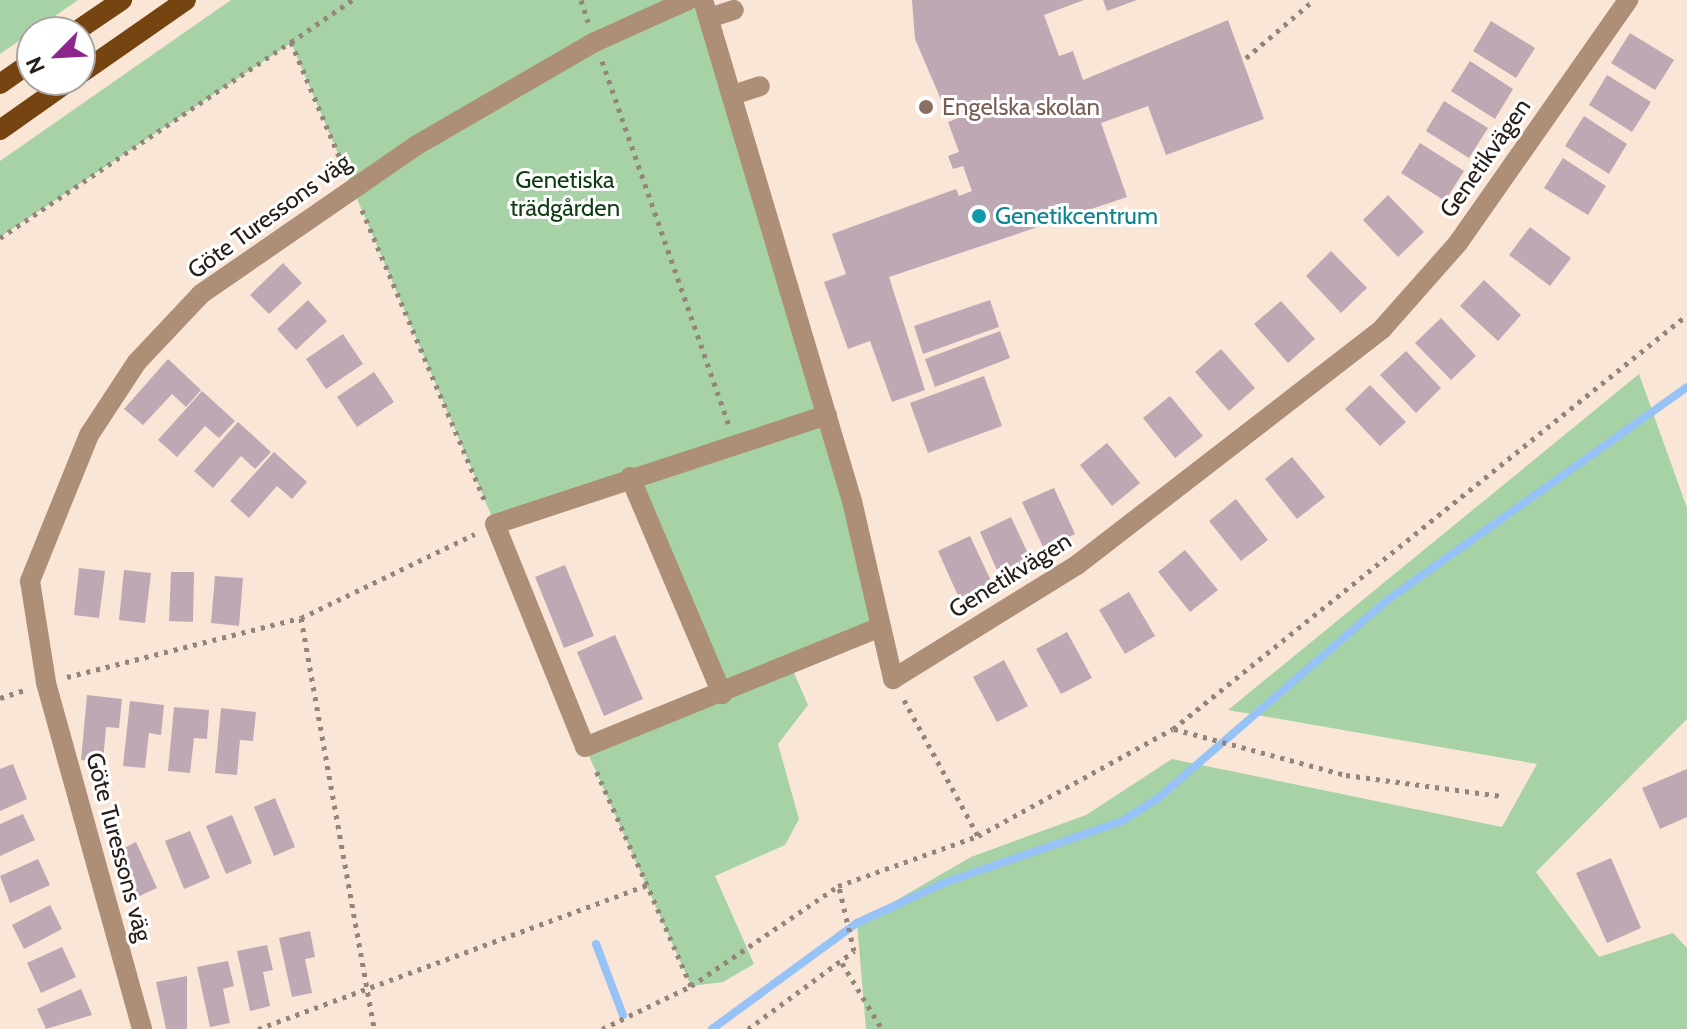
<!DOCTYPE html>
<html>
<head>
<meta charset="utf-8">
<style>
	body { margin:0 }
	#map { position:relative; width:1687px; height:1029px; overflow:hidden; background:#fae6d7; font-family:Cabin,sans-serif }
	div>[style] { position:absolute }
	.green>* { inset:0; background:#a6d2a6 }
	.stream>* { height:8px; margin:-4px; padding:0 4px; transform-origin:4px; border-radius:4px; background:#96c2f6 }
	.building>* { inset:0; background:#bea8b3 }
	.path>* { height:5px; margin-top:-2.5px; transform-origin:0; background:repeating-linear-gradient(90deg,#93857b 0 4px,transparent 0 10px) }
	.minor>* { height:20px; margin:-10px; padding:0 10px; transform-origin:10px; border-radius:10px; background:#ad8f78 }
	.major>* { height:20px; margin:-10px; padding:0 10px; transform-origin:10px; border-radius:10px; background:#764410 }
	.dots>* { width:22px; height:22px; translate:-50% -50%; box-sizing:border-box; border:4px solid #fff; border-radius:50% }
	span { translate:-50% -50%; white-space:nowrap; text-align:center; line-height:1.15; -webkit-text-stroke:6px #fff; paint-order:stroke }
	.education-label { font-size:24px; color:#785e54 }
	.left { translate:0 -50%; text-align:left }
	.street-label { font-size:24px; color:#251e19 }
	.park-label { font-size:24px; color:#0f3c13 }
	.culture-label { font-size:24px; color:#0d838f }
	.north { position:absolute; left:16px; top:16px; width:80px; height:80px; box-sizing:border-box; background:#fff; border:2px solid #a8a5a3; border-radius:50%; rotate:246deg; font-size:22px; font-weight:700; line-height:32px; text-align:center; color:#251e19 }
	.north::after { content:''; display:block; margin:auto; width:28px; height:36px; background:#8c268d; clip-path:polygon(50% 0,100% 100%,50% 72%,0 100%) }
</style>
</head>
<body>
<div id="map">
	<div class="green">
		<div style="clip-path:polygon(0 0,78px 0,0 54px)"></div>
		<div style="clip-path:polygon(231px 0,703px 0,881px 627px,791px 666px,808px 705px,778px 744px,799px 819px,785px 845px,715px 876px,754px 964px,723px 982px,691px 986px,585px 747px,721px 693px,631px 478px,495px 524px,291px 43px,0 237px,0 161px)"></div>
		<div style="clip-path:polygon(1639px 374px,1687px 508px,1687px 719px,1536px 872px,1599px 957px,1673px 933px,1687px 948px,1687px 1029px,866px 1029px,857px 923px,971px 857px,1086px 815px,1172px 759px,1502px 827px,1537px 764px,1228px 710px)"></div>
	</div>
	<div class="stream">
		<div style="left:596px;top:944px;width:76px;rotate:69.2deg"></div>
		<div style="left:712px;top:1029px;width:180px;rotate:-36.2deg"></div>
		<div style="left:857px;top:923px;width:96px;rotate:-24.7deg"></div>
		<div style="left:944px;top:883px;width:188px;rotate:-19.2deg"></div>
		<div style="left:1122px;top:821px;width:41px;rotate:-32.2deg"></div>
		<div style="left:1157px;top:799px;width:303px;rotate:-40.8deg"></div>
		<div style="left:1386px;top:601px;width:369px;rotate:-35.4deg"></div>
	</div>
	<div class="building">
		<div style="clip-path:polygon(912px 0,1084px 0,1044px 15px,1059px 56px,1073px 51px,1083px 80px,1228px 20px,1264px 119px,1166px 155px,1148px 106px,1101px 123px,1127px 197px,889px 277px,925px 390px,892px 402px,870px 341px,848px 349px,824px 282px,846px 274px,832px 234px,956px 189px,959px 196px,972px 191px,963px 166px,953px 169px,948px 156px,959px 152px,948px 122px,961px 117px,948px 116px,915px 39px)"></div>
		<div style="clip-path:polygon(1103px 0,1137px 0,1107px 11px)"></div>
		<div style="clip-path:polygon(1491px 21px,1535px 48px,1516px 78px,1473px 51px)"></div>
		<div style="clip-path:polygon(1630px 33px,1674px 60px,1655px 90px,1611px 63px)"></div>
		<div style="clip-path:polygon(1470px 61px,1513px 89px,1495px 119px,1451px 91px)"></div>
		<div style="clip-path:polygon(1607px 75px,1651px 102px,1632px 132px,1589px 105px)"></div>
		<div style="clip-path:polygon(1444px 101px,1488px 128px,1469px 158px,1426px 131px)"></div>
		<div style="clip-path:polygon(1584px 116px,1627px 144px,1609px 174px,1565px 146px)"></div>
		<div style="clip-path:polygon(1420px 143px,1464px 171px,1445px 201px,1401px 173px)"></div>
		<div style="clip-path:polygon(1563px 158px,1606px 186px,1588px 215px,1544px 188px)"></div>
		<div style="clip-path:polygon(1388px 195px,1424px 232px,1398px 257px,1363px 220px)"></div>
		<div style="clip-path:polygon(1530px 227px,1571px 258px,1550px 286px,1509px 255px)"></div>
		<div style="clip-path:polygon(1331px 251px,1367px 288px,1341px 313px,1306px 276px)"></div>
		<div style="clip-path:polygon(283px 263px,302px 283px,269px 314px,250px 295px)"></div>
		<div style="clip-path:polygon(1484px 280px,1521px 315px,1498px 341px,1460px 306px)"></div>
		<div style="clip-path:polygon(308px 300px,327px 321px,296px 350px,277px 329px)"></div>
		<div style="clip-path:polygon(990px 300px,999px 327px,923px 354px,914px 326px)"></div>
		<div style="clip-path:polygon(1281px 301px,1315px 339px,1288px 363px,1254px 324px)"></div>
		<div style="clip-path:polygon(1441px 318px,1476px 356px,1451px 380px,1415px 343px)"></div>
		<div style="clip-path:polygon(1000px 331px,1010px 358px,935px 387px,925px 359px)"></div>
		<div style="clip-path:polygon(343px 334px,363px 364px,326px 389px,306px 359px)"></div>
		<div style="clip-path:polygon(1221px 349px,1255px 388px,1229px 411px,1195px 372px)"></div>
		<div style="clip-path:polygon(1406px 351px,1441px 388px,1416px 413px,1380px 375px)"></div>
		<div style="clip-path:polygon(168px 359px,201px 390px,186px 407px,172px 394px,143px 425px,124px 409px)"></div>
		<div style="clip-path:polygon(374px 372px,394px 402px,357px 427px,337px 397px)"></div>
		<div style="clip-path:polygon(984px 376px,1002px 426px,928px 453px,910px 403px)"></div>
		<div style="clip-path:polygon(1370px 385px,1406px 422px,1380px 446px,1345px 409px)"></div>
		<div style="clip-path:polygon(202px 391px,235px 421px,219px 438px,205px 426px,177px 457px,158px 440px)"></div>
		<div style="clip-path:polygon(1170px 396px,1203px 436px,1175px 458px,1143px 418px)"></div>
		<div style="clip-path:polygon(238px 422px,271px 452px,255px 469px,241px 456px,213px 488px,194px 471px)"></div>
		<div style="clip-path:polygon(1107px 443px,1140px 483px,1112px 506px,1080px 465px)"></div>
		<div style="clip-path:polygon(274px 452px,307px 482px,292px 499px,277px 486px,249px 518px,230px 501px)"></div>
		<div style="clip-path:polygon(1292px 457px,1325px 497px,1297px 519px,1265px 479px)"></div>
		<div style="clip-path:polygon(1054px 488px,1075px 534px,1044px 549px,1022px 502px)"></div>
		<div style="clip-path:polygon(1236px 499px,1268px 540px,1241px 561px,1209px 521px)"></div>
		<div style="clip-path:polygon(1011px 517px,1033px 564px,1001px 579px,980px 532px)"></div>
		<div style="clip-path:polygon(970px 536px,992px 583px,959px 598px,938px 551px)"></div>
		<div style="clip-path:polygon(1185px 550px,1218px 590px,1190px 612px,1158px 572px)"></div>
		<div style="clip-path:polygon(565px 565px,594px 636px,564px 648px,535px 577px)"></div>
		<div style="clip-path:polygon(79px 568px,105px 571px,99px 618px,74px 615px)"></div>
		<div style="clip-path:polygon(124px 570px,151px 573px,145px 623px,119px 620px)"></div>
		<div style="clip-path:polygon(171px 572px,194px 572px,193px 622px,169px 621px)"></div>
		<div style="clip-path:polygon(215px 576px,243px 578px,239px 626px,211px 623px)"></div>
		<div style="clip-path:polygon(1129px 592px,1155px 636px,1125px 654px,1099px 610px)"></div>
		<div style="clip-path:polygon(1067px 632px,1092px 678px,1061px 694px,1036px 649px)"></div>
		<div style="clip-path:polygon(615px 635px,643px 699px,604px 716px,577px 652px)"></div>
		<div style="clip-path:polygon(1004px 660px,1028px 706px,997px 722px,973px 677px)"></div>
		<div style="clip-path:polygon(87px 695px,122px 699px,119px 728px,106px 727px,103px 762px,81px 760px)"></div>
		<div style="clip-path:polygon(130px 701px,164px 705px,161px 735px,149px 733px,145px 768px,123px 766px)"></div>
		<div style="clip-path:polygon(174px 707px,209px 710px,207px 739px,194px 738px,190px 773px,168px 771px)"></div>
		<div style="clip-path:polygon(221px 708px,256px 712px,253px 741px,240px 740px,237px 775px,215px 773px)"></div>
		<div style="clip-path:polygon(13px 764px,27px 799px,0 811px,0 769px)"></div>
		<div style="clip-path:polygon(1687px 769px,1687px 817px,1660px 829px,1642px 788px)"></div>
		<div style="clip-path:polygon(275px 798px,295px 847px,274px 856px,254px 807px)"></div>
		<div style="clip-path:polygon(23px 814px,35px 840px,0 856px,0 824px)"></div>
		<div style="clip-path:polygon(232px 815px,252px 863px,226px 874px,206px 826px)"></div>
		<div style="clip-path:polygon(190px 831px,210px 878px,184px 889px,165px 841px)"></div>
		<div style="clip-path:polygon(136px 842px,157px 888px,135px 898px,114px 853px)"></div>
		<div style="clip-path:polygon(1611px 858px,1641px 928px,1607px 943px,1576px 873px)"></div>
		<div style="clip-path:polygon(38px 859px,50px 885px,10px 903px,0 876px)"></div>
		<div style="clip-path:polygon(50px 905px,62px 929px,24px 949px,12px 925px)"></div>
		<div style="clip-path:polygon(310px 931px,315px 957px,305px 959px,312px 993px,292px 997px,279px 938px)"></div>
		<div style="clip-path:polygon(267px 945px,273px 970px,263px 972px,270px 1006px,250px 1011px,237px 951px)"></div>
		<div style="clip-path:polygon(62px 947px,76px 977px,41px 993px,27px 963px)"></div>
		<div style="clip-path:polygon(228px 961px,234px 986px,223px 989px,230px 1023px,210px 1027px,197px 967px)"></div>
		<div style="clip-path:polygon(187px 976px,187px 1029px,166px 1029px,156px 982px)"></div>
		<div style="clip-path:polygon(81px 989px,92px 1015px,46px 1029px,37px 1009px)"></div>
	</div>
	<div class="path">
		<div style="left:581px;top:0;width:23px;rotate:72deg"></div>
		<div style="left:291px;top:42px;width:74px;rotate:-34.5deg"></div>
		<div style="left:1246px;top:58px;width:89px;rotate:-40.5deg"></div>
		<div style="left:602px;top:61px;width:386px;rotate:70.8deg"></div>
		<div style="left:362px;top:210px;width:318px;rotate:67.1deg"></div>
		<div style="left:0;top:238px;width:351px;rotate:-34deg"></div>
		<div style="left:291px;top:42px;width:137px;rotate:67.2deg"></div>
		<div style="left:301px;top:618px;width:417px;rotate:79.9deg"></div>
		<div style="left:67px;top:677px;width:241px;rotate:-14.2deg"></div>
		<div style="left:301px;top:618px;width:193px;rotate:-25.8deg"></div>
		<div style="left:0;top:698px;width:28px;rotate:-18deg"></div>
		<div style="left:904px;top:700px;width:155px;rotate:61.4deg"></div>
		<div style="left:1174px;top:729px;width:178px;rotate:15deg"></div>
		<div style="left:1346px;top:775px;width:157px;rotate:7.7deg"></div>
		<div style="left:842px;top:963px;width:77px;rotate:58.8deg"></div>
		<div style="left:691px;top:986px;width:178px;rotate:-34.2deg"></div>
		<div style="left:838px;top:886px;width:149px;rotate:-19.7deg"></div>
		<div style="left:978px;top:836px;width:222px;rotate:-28.8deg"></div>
		<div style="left:1173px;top:729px;width:660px;rotate:-38.85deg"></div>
		<div style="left:258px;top:1029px;width:415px;rotate:-20.3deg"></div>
		<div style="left:647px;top:885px;width:128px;rotate:-114deg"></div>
		<div style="left:602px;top:1029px;width:99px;rotate:-25.8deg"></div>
		<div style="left:691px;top:986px;width:110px;rotate:-113.5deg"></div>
		<div style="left:748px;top:1029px;width:132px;rotate:-36.3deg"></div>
		<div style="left:854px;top:951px;width:66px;rotate:-103.2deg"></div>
	</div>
	<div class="minor">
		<div style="left:703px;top:0;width:523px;rotate:73.44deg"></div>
		<div style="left:852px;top:501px;width:183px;rotate:77deg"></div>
		<div style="left:893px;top:679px;width:216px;rotate:-31.8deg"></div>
		<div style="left:1077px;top:565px;width:386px;rotate:-37.7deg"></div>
		<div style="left:1382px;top:329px;width:115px;rotate:-48.5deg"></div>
		<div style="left:1458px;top:243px;width:297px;rotate:-55deg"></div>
		<div style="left:709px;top:18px;width:26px;rotate:-18deg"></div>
		<div style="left:736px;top:94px;width:25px;rotate:-18deg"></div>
		<div style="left:827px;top:415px;width:349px;rotate:161.8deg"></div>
		<div style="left:495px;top:524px;width:240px;rotate:68deg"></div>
		<div style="left:585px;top:747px;width:319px;rotate:-22.1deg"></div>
		<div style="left:630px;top:477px;width:236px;rotate:67deg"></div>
		<div style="left:142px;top:1029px;width:360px;rotate:-105.5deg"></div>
		<div style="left:46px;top:682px;width:102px;rotate:-99deg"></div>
		<div style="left:30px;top:581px;width:157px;rotate:-68deg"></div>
		<div style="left:89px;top:435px;width:87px;rotate:-56.7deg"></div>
		<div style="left:137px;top:362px;width:93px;rotate:-46.7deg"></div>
		<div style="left:201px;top:294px;width:262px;rotate:-34.6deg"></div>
		<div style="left:417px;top:145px;width:206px;rotate:-30.1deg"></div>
		<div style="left:595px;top:42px;width:102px;rotate:-24.3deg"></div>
	</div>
	<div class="major">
		<div style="left:75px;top:32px;width:57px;rotate:-34.2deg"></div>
		<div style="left:80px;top:74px;width:129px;rotate:-34.9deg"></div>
		<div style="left:0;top:84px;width:39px;rotate:-35deg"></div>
		<div style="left:0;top:130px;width:87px;rotate:-35.2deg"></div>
	</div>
	<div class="dots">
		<div style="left:926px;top:107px;background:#8d6e63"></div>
		<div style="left:979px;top:216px;background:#0f9aa8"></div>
	</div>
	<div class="education-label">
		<span class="left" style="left:942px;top:107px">Engelska skolan</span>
	</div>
	<div class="street-label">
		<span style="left:1485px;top:158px;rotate:-55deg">Genetikvägen</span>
		<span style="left:269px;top:216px;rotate:-36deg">Göte Turessons väg</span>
		<span style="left:1010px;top:575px;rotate:-32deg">Genetikvägen</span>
		<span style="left:119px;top:847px;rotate:75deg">Göte Turessons väg</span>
	</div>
	<div class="park-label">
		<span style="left:565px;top:194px">Genetiska<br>trädgården</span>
	</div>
	<div class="culture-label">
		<span class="left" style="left:995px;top:216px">Genetikcentrum</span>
	</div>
	<div class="north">N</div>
</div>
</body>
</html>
